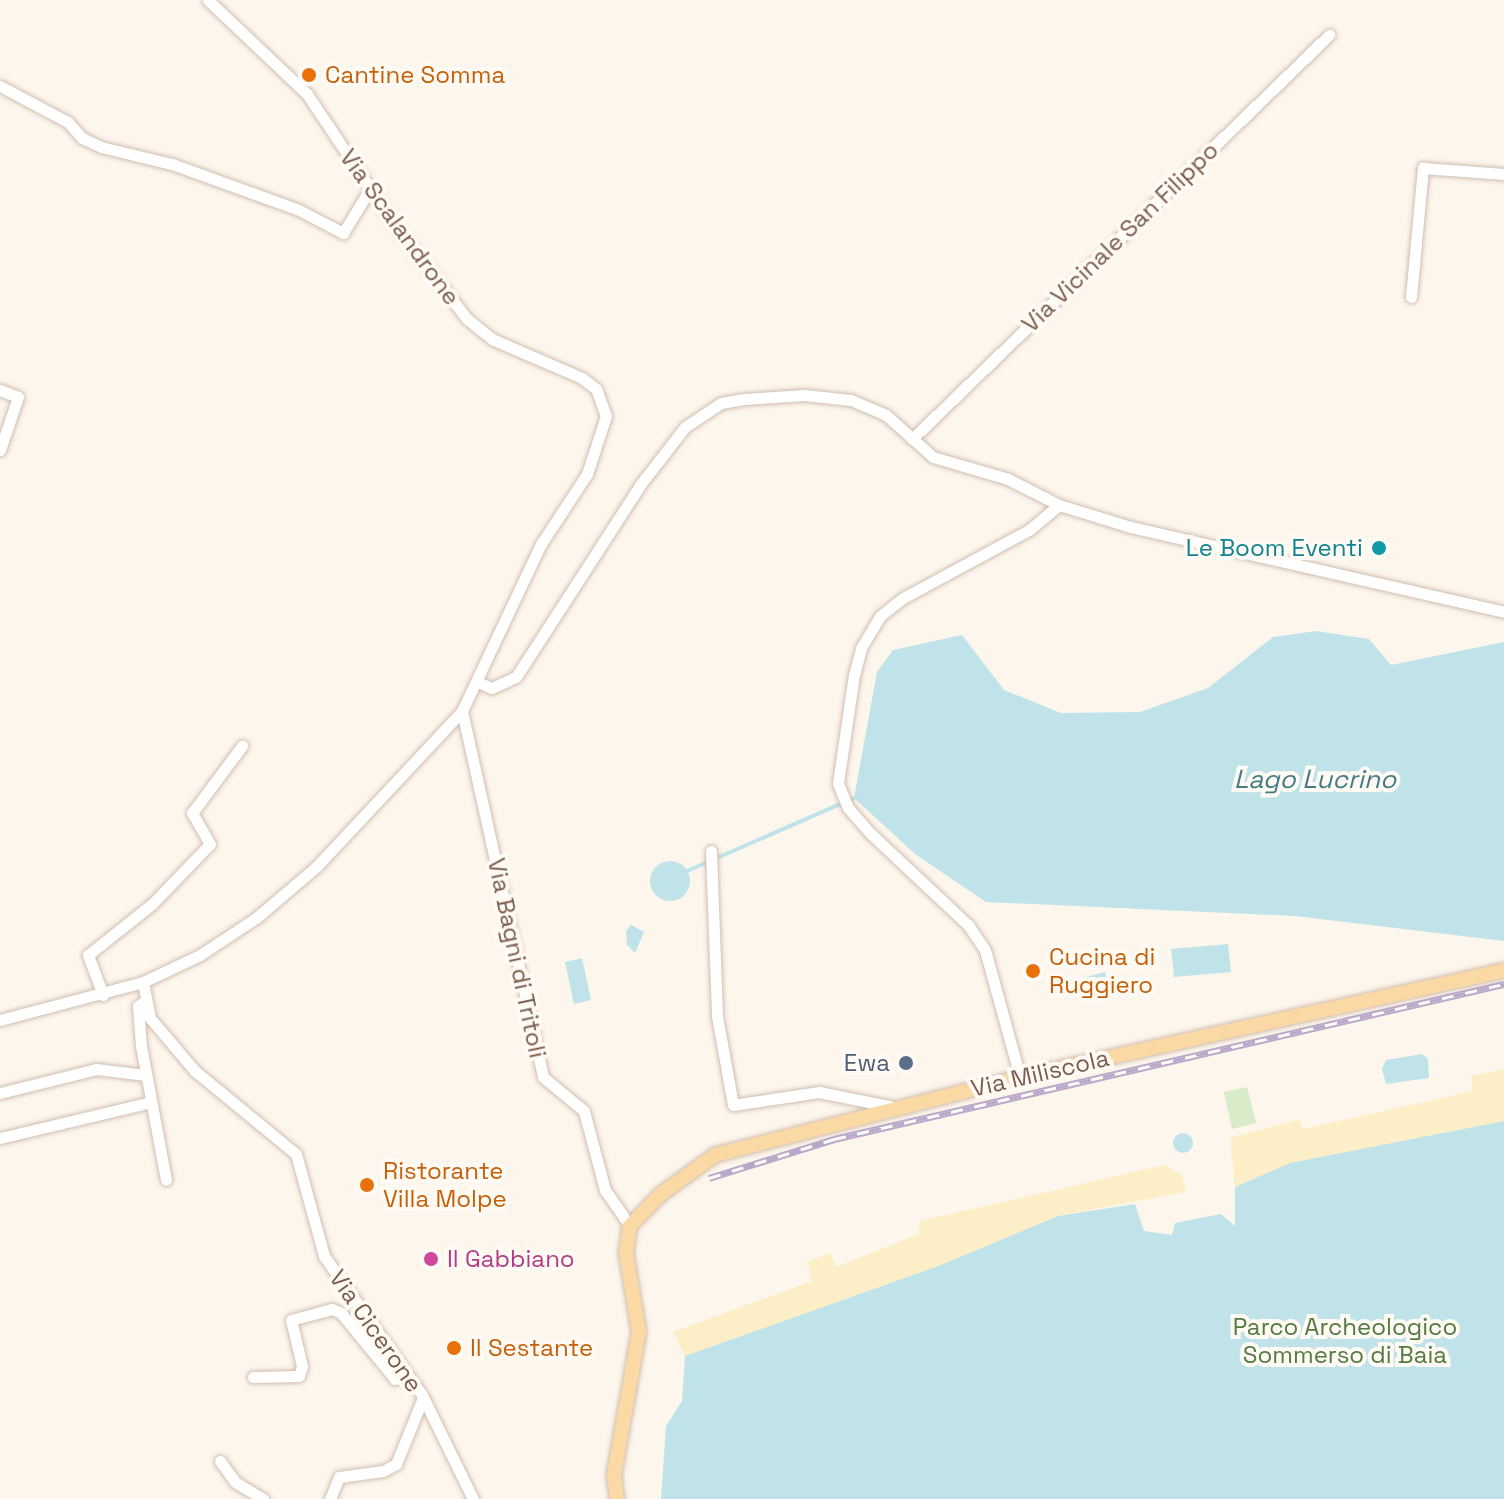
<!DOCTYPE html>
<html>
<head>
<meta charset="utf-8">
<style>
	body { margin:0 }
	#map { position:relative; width:1504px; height:1499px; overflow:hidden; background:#fdf6ec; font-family:"Space Grotesk",sans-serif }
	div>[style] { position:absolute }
	.green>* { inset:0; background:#d8ecc9 }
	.sand>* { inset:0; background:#fcefc7 }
	.water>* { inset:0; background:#bfe3e8 }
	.round { border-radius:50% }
	.stream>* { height:4px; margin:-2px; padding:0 2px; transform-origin:2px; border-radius:2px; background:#bfe3e8 }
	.roads { filter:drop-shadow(0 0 2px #d1beb0) drop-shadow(0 0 2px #d1beb0) }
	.minor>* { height:11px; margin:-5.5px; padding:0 5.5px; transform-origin:5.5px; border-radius:5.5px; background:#fff }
	.major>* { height:14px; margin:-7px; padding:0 7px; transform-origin:7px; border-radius:7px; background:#fbd9a5 }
	.rail>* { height:7px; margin-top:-3.5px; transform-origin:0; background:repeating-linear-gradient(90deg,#fffaf3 0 12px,#b9a8c9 0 24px); box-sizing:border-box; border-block:2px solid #b9a8c9 }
	.dots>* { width:22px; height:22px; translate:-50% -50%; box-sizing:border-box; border:4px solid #fffaf3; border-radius:50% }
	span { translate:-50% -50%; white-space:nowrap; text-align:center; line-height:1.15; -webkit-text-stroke:8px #fffaf3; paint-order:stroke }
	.food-label { font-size:24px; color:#c56008 }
	.left { translate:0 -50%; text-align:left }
	.street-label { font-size:24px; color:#7a5c4d }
	.culture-label { font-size:24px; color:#0d838f }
	.right { translate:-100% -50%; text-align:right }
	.service-label { font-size:24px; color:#4e5e75 }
	.hotel-label { font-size:24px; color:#b23c85 }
	.park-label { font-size:24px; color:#537a41 }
	.water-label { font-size:26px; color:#437c86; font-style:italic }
</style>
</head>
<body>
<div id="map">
	<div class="green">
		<div style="clip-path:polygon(1247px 1087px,1256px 1123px,1232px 1129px,1224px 1092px)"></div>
	</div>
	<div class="sand">
		<div style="clip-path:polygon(1504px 1069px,1504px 1121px,1290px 1163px,1235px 1187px,1230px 1138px,1299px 1119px,1303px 1129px,1473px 1091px,1471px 1076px)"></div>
		<div style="clip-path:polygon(1164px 1165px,1182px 1175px,1186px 1192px,1058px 1216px,941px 1265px,685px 1356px,673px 1332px,812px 1281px,807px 1262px,830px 1253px,836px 1267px,919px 1234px,920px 1221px)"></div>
	</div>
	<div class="water">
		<div style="clip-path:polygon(1316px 631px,1369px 639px,1391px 665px,1504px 642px,1504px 941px,1295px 916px,986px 902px,915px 854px,854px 798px,877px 672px,893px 650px,962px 635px,1004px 690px,1061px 713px,1140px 712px,1208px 688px,1273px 637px)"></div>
		<div class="round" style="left:650px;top:861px;width:40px;height:40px"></div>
		<div style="clip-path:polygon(631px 925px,644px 932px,635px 953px,627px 945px,626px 931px)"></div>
		<div style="clip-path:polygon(1228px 944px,1231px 972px,1174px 977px,1171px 949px)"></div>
		<div style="clip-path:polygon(582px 958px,591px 1000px,574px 1004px,565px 962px)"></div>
		<div style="clip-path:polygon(1105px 972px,1108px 985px,1082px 992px,1078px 979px)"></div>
		<div style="clip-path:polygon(1422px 1054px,1428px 1059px,1429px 1078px,1386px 1084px,1382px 1069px,1386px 1060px)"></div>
		<div style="clip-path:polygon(1504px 1121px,1504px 1499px,661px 1499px,666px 1426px,682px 1401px,685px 1356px,941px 1265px,1058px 1216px,1135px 1204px,1144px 1231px,1172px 1235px,1175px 1223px,1221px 1214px,1235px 1226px,1235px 1187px,1290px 1163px)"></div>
		<div class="round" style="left:1173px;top:1133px;width:20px;height:20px"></div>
	</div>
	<div class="stream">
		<div style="left:687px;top:871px;width:182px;rotate:-23.6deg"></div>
	</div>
	<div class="roads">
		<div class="minor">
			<div style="left:0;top:86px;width:77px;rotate:27.9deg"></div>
			<div style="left:68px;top:122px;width:21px;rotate:49deg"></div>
			<div style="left:82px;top:138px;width:21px;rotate:25deg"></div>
			<div style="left:101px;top:147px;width:73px;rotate:13.5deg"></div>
			<div style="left:172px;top:164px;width:135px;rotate:19.9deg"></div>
			<div style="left:299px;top:210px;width:50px;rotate:27.6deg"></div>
			<div style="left:343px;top:233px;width:52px;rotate:-58.5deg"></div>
			<div style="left:1411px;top:297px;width:130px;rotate:-84.7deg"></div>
			<div style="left:1423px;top:168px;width:81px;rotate:4.2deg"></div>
			<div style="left:0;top:390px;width:19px;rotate:21deg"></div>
			<div style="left:18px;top:397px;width:56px;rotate:108.8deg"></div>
			<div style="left:912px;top:439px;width:581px;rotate:-44.09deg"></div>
			<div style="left:480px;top:683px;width:13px;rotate:23deg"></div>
			<div style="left:492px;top:688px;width:26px;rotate:-25deg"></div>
			<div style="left:516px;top:677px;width:229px;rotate:-57.1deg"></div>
			<div style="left:640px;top:485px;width:73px;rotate:-52.2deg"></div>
			<div style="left:685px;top:427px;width:43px;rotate:-33.7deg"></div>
			<div style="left:721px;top:403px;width:23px;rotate:-10deg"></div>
			<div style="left:744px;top:399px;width:60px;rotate:-3.8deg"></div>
			<div style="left:804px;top:395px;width:47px;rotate:6.1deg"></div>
			<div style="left:851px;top:400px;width:38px;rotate:23deg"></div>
			<div style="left:886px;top:415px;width:63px;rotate:41.8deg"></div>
			<div style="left:933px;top:457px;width:78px;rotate:16.3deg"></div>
			<div style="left:1008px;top:479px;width:57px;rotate:27deg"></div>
			<div style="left:1059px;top:505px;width:75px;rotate:17deg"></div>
			<div style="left:1131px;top:527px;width:383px;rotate:12.8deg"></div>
			<div style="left:462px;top:711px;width:375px;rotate:77.5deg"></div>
			<div style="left:543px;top:1077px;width:53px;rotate:39.7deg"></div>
			<div style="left:584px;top:1111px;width:82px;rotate:75.1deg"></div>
			<div style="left:605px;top:1190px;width:44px;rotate:55.2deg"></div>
			<div style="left:711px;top:851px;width:165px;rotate:87.9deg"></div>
			<div style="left:717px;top:1016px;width:90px;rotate:79.8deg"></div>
			<div style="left:733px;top:1105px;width:87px;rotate:-8.6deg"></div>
			<div style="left:819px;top:1092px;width:81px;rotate:11.4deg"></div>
			<div style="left:143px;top:982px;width:37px;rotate:79deg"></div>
			<div style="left:150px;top:1018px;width:70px;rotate:49.7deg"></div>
			<div style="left:195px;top:1071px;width:131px;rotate:39.4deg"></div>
			<div style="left:296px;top:1154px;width:106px;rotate:74.6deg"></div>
			<div style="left:324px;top:1256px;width:170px;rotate:54.8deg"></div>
			<div style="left:422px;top:1395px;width:116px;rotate:63.9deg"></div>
			<div style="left:103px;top:995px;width:43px;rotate:-110.6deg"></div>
			<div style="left:88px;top:955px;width:82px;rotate:-38.6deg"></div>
			<div style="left:152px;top:904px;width:83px;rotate:-46deg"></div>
			<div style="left:210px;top:844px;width:36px;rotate:-120deg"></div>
			<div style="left:192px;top:813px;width:84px;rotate:-53.3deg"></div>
			<div style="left:146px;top:1000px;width:10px;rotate:143deg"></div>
			<div style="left:138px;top:1006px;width:40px;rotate:85.7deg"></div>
			<div style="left:141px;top:1046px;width:136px;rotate:79.4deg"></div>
			<div style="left:0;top:1020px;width:148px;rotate:-14.9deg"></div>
			<div style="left:143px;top:982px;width:63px;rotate:-25.3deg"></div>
			<div style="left:200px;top:955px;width:67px;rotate:-33.5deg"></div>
			<div style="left:256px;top:918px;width:80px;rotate:-40.4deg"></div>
			<div style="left:317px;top:866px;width:212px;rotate:-46.9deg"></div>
			<div style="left:462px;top:711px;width:185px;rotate:-64.7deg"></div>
			<div style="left:541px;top:544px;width:84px;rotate:-56.7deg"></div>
			<div style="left:587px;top:474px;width:61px;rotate:-71.9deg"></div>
			<div style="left:606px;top:416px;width:29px;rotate:-110deg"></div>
			<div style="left:596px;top:389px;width:18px;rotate:-142deg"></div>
			<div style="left:582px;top:378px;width:98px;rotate:-156.6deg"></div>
			<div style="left:492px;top:339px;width:32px;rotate:-141deg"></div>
			<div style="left:467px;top:319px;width:123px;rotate:-127.4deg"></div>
			<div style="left:392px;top:221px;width:153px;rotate:-123.8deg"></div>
			<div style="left:307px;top:94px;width:137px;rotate:-136.5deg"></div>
			<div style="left:1020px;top:1077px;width:132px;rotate:-105.4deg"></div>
			<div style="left:985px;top:950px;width:30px;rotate:-124deg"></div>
			<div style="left:968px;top:925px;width:134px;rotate:-136.8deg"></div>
			<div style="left:870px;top:833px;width:33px;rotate:-131deg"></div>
			<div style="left:848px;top:808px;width:27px;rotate:-112deg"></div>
			<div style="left:838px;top:783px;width:109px;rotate:-81.6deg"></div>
			<div style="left:854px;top:675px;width:28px;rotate:-75deg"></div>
			<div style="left:861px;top:648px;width:37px;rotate:-59deg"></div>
			<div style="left:880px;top:616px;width:29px;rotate:-38deg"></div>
			<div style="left:903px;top:598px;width:143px;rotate:-28.4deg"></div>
			<div style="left:1029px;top:530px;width:39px;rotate:-40deg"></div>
			<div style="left:0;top:1093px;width:99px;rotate:-14deg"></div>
			<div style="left:96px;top:1069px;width:50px;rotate:6.8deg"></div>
			<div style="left:0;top:1138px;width:155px;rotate:-13.4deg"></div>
			<div style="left:253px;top:1377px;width:46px;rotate:-1.2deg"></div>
			<div style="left:299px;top:1376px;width:10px;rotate:-73deg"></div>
			<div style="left:302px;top:1366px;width:47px;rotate:-103.4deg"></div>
			<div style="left:291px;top:1320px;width:42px;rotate:-15deg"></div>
			<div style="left:332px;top:1309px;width:10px;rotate:24deg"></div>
			<div style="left:341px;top:1313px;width:85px;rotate:50.7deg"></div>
			<div style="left:395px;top:1379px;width:13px;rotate:-13deg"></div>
			<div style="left:220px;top:1461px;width:26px;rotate:54deg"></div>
			<div style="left:235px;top:1482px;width:33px;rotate:31deg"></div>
			<div style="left:330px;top:1499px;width:24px;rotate:-68deg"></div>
			<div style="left:339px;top:1477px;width:44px;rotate:-7.8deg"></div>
			<div style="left:383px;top:1471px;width:15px;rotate:-28deg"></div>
			<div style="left:396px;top:1464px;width:71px;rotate:-67.8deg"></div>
		</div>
		<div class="major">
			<div style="left:617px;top:1499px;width:24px;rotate:-97deg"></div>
			<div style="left:614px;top:1475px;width:145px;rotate:-80.1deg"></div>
			<div style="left:639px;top:1332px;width:80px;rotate:-99.3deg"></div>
			<div style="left:626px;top:1253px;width:27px;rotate:-82deg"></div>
			<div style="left:630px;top:1226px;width:45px;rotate:-45.9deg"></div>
			<div style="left:661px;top:1194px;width:67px;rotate:-35.8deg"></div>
			<div style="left:715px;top:1155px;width:315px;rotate:-14.3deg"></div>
			<div style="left:1020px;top:1077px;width:495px;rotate:-12.4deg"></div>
		</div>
	</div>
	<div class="rail">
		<div style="left:709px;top:1178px;width:131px;rotate:-17.3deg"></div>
		<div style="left:834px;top:1139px;width:688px;rotate:-13.03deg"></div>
	</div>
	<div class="dots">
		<div style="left:309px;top:75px;background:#e8710a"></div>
		<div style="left:1379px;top:548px;background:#0f9aa8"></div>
		<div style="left:1033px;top:971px;background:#e8710a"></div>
		<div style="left:906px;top:1063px;background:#5c6f8a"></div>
		<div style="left:367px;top:1185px;background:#e8710a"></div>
		<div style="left:431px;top:1259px;background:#d1479c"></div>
		<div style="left:454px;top:1348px;background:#e8710a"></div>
	</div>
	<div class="food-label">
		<span class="left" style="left:325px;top:75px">Cantine Somma</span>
		<span class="left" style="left:1049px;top:971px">Cucina di<br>Ruggiero</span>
		<span class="left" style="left:383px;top:1185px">Ristorante<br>Villa Molpe</span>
		<span class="left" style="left:470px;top:1348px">Il Sestante</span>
	</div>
	<div class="street-label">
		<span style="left:400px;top:227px;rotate:54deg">Via Scalandrone</span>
		<span style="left:1120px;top:237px;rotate:-44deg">Via Vicinale San Filippo</span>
		<span style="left:517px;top:958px;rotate:78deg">Via Bagni di Tritoli</span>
		<span style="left:1040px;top:1073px;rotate:-13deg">Via Miliscola</span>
		<span style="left:376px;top:1331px;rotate:55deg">Via Cicerone</span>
	</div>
	<div class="culture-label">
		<span class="right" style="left:1363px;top:548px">Le Boom Eventi</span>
	</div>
	<div class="service-label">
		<span class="right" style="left:890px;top:1063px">Ewa</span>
	</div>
	<div class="hotel-label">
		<span class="left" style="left:447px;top:1259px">Il Gabbiano</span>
	</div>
	<div class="park-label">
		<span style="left:1345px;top:1341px">Parco Archeologico<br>Sommerso di Baia</span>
	</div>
	<div class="water-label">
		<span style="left:1315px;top:780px">Lago Lucrino</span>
	</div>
</div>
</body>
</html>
